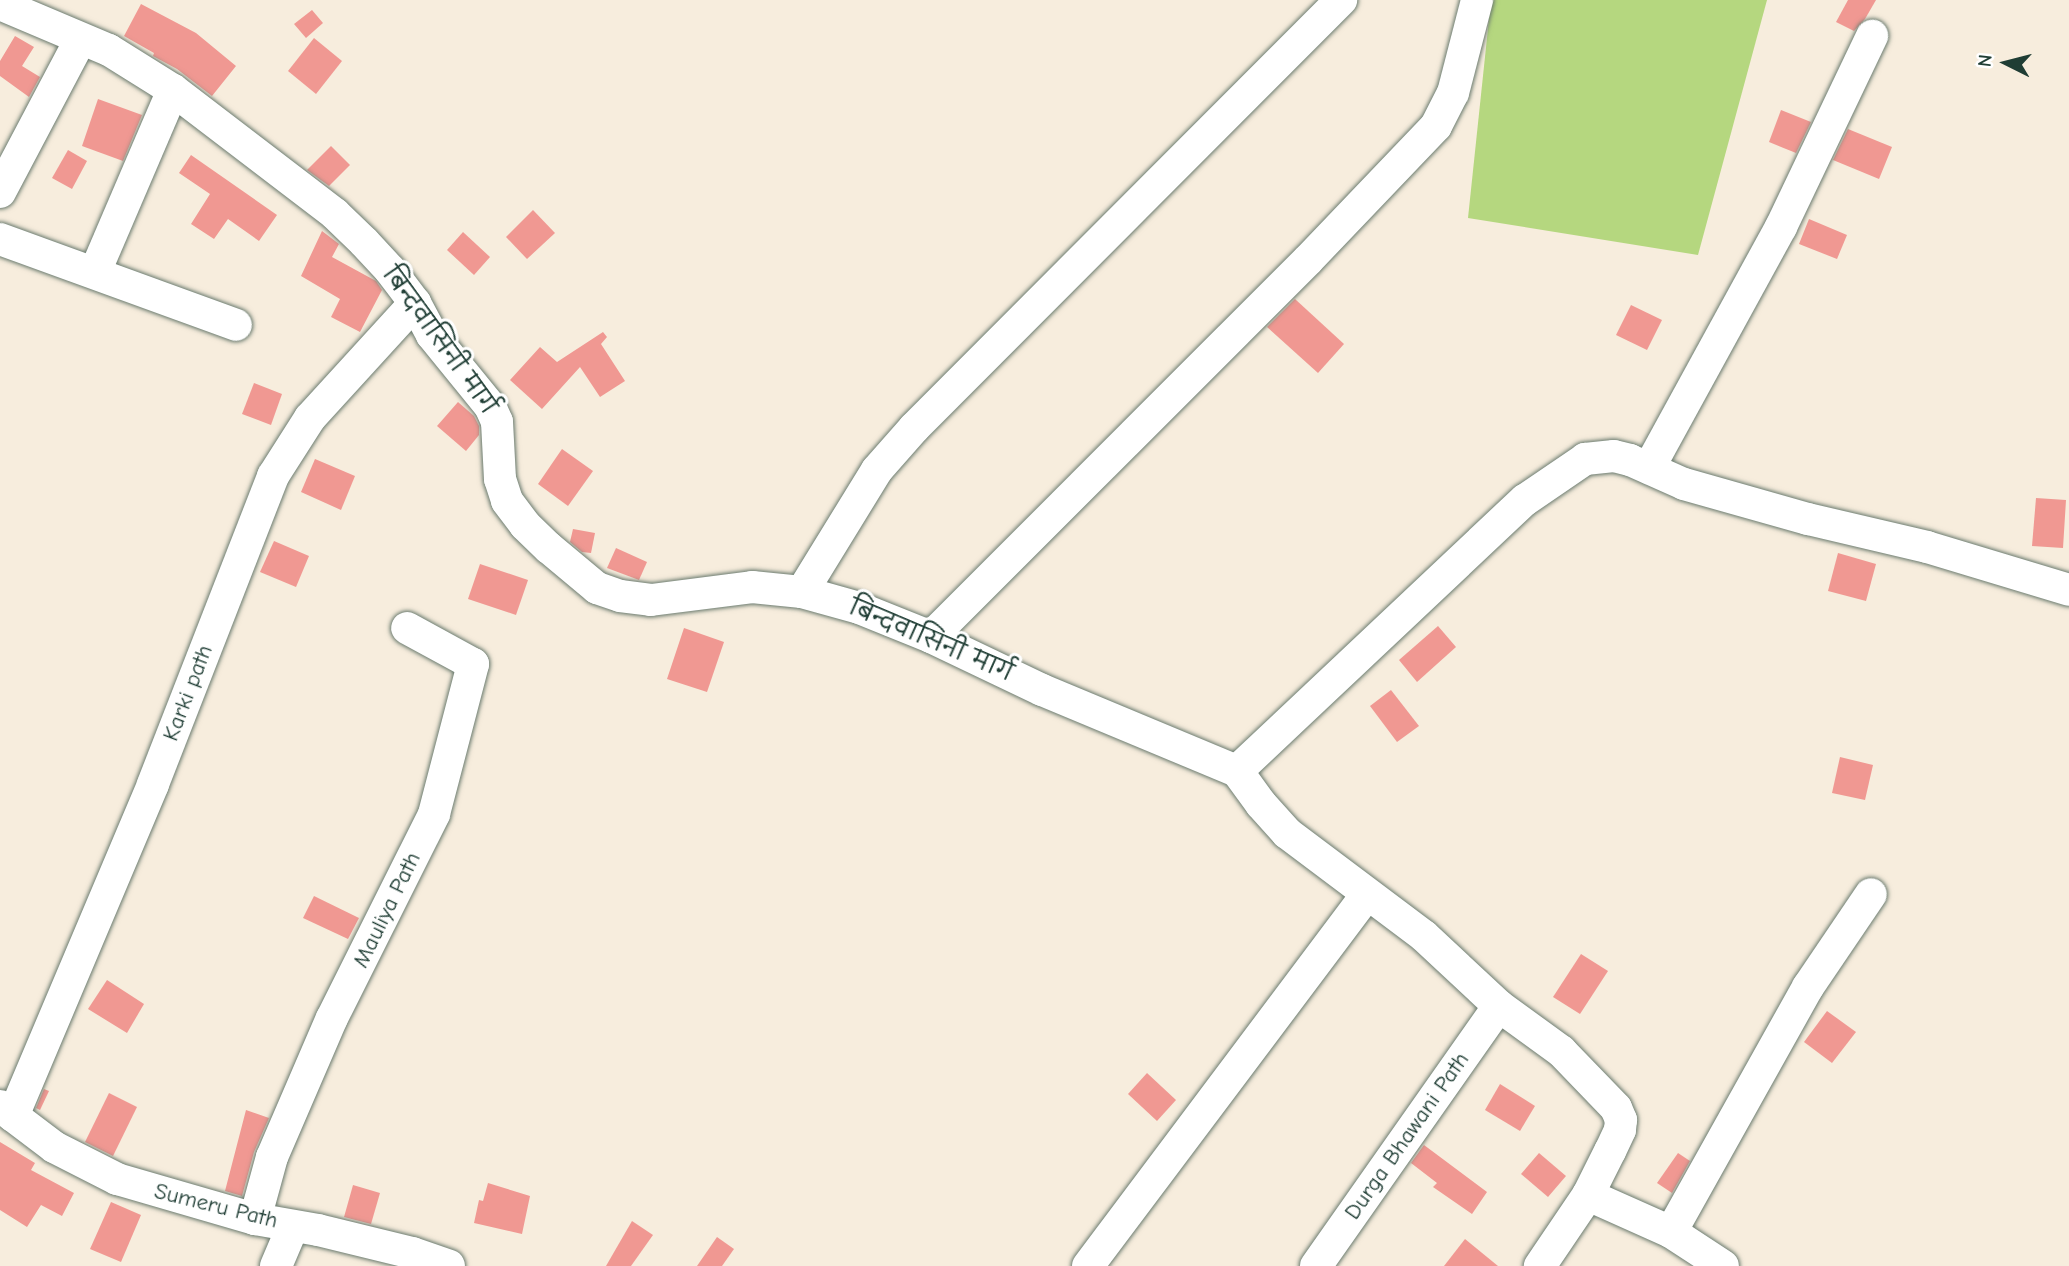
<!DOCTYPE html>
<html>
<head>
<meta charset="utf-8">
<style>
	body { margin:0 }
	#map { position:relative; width:2069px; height:1266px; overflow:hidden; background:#f7eddd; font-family:"Comic Neue","Playpen Sans Deva",sans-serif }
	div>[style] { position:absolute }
	.green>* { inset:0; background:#b5d77f }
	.building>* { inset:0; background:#f09892 }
	.roads { filter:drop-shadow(0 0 2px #6b7b6f) drop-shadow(0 0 2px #6b7b6f) }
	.minor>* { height:32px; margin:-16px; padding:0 16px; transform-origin:16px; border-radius:16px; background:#fff }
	span { translate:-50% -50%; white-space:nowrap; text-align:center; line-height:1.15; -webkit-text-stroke:6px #fff; paint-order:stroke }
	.street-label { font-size:23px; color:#1f3d34 }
	.north { position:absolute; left:1971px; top:28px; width:70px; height:70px; -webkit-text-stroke:5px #fff; paint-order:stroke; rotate:276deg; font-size:19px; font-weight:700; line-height:28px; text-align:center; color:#1f3d34 }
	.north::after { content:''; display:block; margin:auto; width:24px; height:32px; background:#1f3d34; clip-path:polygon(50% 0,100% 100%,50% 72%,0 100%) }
</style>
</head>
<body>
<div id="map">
	<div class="green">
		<div style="clip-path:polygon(1491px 0,1767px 0,1698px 255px,1468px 218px)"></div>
	</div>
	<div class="building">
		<div style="clip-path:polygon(1848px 0,1876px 0,1865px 19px,1854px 31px,1836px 22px)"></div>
		<div style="clip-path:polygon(141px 4px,196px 33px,236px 66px,212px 96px,177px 69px,153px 56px,154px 53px,124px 36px)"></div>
		<div style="clip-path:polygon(312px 10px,323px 23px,306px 38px,294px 24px)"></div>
		<div style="clip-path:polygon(15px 36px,34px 47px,22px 66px,40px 77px,29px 97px,0 76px,0 61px)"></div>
		<div style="clip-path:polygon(314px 38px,342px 61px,316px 94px,288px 71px)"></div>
		<div style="clip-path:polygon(98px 99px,142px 115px,123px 161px,82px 146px)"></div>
		<div style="clip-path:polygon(1781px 110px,1811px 122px,1796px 153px,1769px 142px)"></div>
		<div style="clip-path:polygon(1848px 129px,1892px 147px,1879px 179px,1833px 160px)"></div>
		<div style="clip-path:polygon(331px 146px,350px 165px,329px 186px,307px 170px)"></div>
		<div style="clip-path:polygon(68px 150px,87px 161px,72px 189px,52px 178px)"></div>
		<div style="clip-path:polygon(191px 155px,277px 215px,259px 241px,228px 219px,214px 239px,191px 224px,210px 194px,179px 173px)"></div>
		<div style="clip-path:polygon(533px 210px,555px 233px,527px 259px,506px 237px)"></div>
		<div style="clip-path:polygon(1809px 219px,1847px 235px,1837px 259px,1799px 244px)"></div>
		<div style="clip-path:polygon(322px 231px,339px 244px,332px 257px,376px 281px,382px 290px,360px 332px,331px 317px,340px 299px,301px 276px)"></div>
		<div style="clip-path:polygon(463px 232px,490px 257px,474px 275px,447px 250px)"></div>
		<div style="clip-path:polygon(1295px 299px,1344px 344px,1318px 373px,1267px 327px)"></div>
		<div style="clip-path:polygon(1631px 305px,1662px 320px,1647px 350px,1616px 335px)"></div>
		<div style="clip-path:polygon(603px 332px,607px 337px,601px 344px,625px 381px,600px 397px,580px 367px,542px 409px,510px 380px,540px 347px,557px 362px)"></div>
		<div style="clip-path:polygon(254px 383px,282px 394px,271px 425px,242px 414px)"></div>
		<div style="clip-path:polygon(458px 402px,474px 416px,479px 426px,479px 435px,466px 451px,437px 426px)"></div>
		<div style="clip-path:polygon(562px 449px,593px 471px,568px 506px,538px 484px)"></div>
		<div style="clip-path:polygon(315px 459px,355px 476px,341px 510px,301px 492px)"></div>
		<div style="clip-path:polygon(2036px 498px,2066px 500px,2063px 548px,2032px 546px)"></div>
		<div style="clip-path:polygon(573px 529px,595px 533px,591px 553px,582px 552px,570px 542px)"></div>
		<div style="clip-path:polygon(274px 541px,309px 556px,296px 587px,260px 572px)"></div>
		<div style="clip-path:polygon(616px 548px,647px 562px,639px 580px,607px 568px)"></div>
		<div style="clip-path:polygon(1838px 553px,1876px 564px,1866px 601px,1828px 591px)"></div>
		<div style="clip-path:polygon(480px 564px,528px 580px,516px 615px,468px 599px)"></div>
		<div style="clip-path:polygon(1438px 626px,1456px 647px,1417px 682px,1399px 660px)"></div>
		<div style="clip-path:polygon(684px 628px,724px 642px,707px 692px,667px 679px)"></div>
		<div style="clip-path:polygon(1391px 690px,1419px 726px,1397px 742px,1370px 706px)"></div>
		<div style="clip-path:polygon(1840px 757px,1873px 765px,1865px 800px,1832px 793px)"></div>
		<div style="clip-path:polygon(314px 896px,359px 918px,348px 939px,303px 918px)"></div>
		<div style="clip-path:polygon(1581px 954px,1608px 971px,1580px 1014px,1553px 997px)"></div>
		<div style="clip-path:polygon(107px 980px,144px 1004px,127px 1033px,88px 1009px)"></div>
		<div style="clip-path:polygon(1827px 1011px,1856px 1032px,1832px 1063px,1804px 1042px)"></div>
		<div style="clip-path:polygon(1147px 1073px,1176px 1100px,1157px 1121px,1128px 1094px)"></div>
		<div style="clip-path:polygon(1500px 1084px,1535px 1106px,1520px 1131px,1485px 1110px)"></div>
		<div style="clip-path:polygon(44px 1089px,49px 1091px,40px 1110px,36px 1108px)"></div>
		<div style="clip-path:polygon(109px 1093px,137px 1107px,113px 1156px,85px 1142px)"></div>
		<div style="clip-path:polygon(246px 1110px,269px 1118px,254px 1152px,242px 1196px,225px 1191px)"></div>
		<div style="clip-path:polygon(0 1142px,35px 1163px,31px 1170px,74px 1193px,62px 1216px,41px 1205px,27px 1227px,0 1210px)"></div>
		<div style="clip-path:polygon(1424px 1145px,1487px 1192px,1472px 1214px,1433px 1187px,1437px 1183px,1411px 1163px)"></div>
		<div style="clip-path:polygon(1539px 1153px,1566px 1176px,1548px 1197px,1521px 1174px)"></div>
		<div style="clip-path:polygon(1678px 1153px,1690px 1161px,1672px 1193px,1657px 1183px)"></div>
		<div style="clip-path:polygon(488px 1183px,530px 1196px,522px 1234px,474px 1223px,479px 1200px,483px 1201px)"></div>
		<div style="clip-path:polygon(353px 1185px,380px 1193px,371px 1224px,344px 1217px)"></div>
		<div style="clip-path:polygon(111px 1202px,141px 1215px,121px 1262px,90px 1249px)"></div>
		<div style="clip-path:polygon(632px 1221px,653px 1235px,631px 1266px,606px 1266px)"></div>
		<div style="clip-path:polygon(717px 1237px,734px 1249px,722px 1266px,697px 1266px)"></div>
		<div style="clip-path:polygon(1465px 1239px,1498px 1266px,1444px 1266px)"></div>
	</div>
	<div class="roads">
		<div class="minor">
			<div style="left:0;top:4px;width:118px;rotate:22.9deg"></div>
			<div style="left:109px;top:50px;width:75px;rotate:32deg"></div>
			<div style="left:173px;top:90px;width:204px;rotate:37.4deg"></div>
			<div style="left:335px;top:214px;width:40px;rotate:44deg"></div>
			<div style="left:364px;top:242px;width:38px;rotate:47deg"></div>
			<div style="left:390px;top:270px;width:41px;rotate:52.9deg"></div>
			<div style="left:415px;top:303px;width:36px;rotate:62deg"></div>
			<div style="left:432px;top:335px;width:92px;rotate:50.8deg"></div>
			<div style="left:490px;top:406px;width:17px;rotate:66deg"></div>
			<div style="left:497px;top:422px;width:57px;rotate:87deg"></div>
			<div style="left:500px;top:479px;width:23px;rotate:72deg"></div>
			<div style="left:507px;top:501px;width:30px;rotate:53deg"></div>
			<div style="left:525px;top:525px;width:33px;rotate:44deg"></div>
			<div style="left:549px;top:548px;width:62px;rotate:39.8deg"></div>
			<div style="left:597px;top:588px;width:24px;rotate:19deg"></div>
			<div style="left:620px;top:596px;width:31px;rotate:7deg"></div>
			<div style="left:651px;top:600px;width:102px;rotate:-7.3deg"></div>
			<div style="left:752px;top:587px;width:50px;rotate:5.7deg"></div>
			<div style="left:802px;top:592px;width:59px;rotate:15.7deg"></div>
			<div style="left:859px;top:608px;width:78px;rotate:21.9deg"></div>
			<div style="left:931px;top:637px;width:123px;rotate:25.5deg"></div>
			<div style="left:1042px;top:690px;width:211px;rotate:22.6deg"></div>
			<div style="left:0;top:192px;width:172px;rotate:-62.2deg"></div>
			<div style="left:0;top:239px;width:251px;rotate:20deg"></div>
			<div style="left:95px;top:272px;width:198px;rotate:-66.8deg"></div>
			<div style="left:1649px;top:468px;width:275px;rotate:-61.3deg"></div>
			<div style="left:1781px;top:227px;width:212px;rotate:-64.5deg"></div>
			<div style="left:802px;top:592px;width:143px;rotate:-58.4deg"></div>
			<div style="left:877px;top:470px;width:56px;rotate:-48.6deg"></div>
			<div style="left:914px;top:428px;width:605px;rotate:-45.07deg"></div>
			<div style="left:931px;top:637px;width:533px;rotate:-45deg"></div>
			<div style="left:1308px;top:260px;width:185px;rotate:-46.3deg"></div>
			<div style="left:1436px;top:126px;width:37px;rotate:-63deg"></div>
			<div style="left:1453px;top:93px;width:96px;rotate:-75.5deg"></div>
			<div style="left:1237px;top:771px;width:395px;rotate:-43.3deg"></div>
			<div style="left:1525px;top:500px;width:73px;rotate:-34.3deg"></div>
			<div style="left:1585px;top:459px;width:29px;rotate:-6deg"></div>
			<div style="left:1614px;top:456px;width:16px;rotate:14deg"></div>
			<div style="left:1630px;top:460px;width:59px;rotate:24deg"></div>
			<div style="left:1684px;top:484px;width:129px;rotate:15.8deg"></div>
			<div style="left:1808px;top:519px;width:122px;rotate:13.2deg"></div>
			<div style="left:1927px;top:547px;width:148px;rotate:16.8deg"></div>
			<div style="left:1237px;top:771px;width:41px;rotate:54deg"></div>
			<div style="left:1261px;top:804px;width:39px;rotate:48deg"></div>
			<div style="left:1287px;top:833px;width:171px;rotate:36.9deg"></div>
			<div style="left:1424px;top:936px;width:103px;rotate:43deg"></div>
			<div style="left:1499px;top:1006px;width:77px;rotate:36deg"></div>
			<div style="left:1561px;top:1051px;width:79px;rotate:46deg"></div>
			<div style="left:1616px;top:1108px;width:13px;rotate:67deg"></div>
			<div style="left:1621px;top:1120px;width:10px;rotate:96deg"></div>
			<div style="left:1620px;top:1130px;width:23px;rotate:115deg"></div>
			<div style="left:1610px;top:1151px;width:49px;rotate:116.6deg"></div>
			<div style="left:1588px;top:1195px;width:86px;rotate:124.1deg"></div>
			<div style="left:0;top:1106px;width:68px;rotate:37.2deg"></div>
			<div style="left:54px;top:1147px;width:71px;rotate:26.9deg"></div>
			<div style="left:117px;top:1179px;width:144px;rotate:16.2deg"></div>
			<div style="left:255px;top:1219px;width:64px;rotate:9.9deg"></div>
			<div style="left:318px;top:1230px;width:97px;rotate:13.7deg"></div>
			<div style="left:412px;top:1253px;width:39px;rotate:19deg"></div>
			<div style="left:13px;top:1116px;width:360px;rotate:-67.1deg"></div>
			<div style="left:153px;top:784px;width:331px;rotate:-68.7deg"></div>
			<div style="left:273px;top:476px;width:69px;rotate:-57.5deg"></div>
			<div style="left:310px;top:418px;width:156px;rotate:-47.6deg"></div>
			<div style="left:1588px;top:1195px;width:91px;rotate:24deg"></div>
			<div style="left:1671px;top:1232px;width:62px;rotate:33.2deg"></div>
			<div style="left:255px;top:1219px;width:64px;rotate:-74.7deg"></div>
			<div style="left:272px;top:1157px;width:151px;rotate:-66.7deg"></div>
			<div style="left:332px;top:1018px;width:228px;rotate:-63.4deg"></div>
			<div style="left:434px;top:814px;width:155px;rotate:-75.4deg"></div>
			<div style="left:473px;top:664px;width:75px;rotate:-151.4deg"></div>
			<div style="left:1671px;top:1232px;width:281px;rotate:-60.8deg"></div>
			<div style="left:1808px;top:987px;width:112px;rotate:-55.9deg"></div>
			<div style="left:276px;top:1266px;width:43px;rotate:-67deg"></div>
			<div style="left:1088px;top:1266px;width:464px;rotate:-53.1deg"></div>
			<div style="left:1316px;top:1266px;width:318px;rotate:-54.9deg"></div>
		</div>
	</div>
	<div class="street-label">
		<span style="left:439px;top:341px;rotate:54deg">बिन्दवासिनी मार्ग</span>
		<span style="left:931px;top:641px;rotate:23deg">बिन्दवासिनी मार्ग</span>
		<span style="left:188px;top:693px;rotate:-69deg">Karki path</span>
		<span style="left:387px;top:910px;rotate:-64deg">Mauliya Path</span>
		<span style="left:1407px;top:1136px;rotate:-55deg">Durga Bhawani Path</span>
		<span style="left:216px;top:1206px;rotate:14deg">Sumeru Path</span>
	</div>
	<div class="north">N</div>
</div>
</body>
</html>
